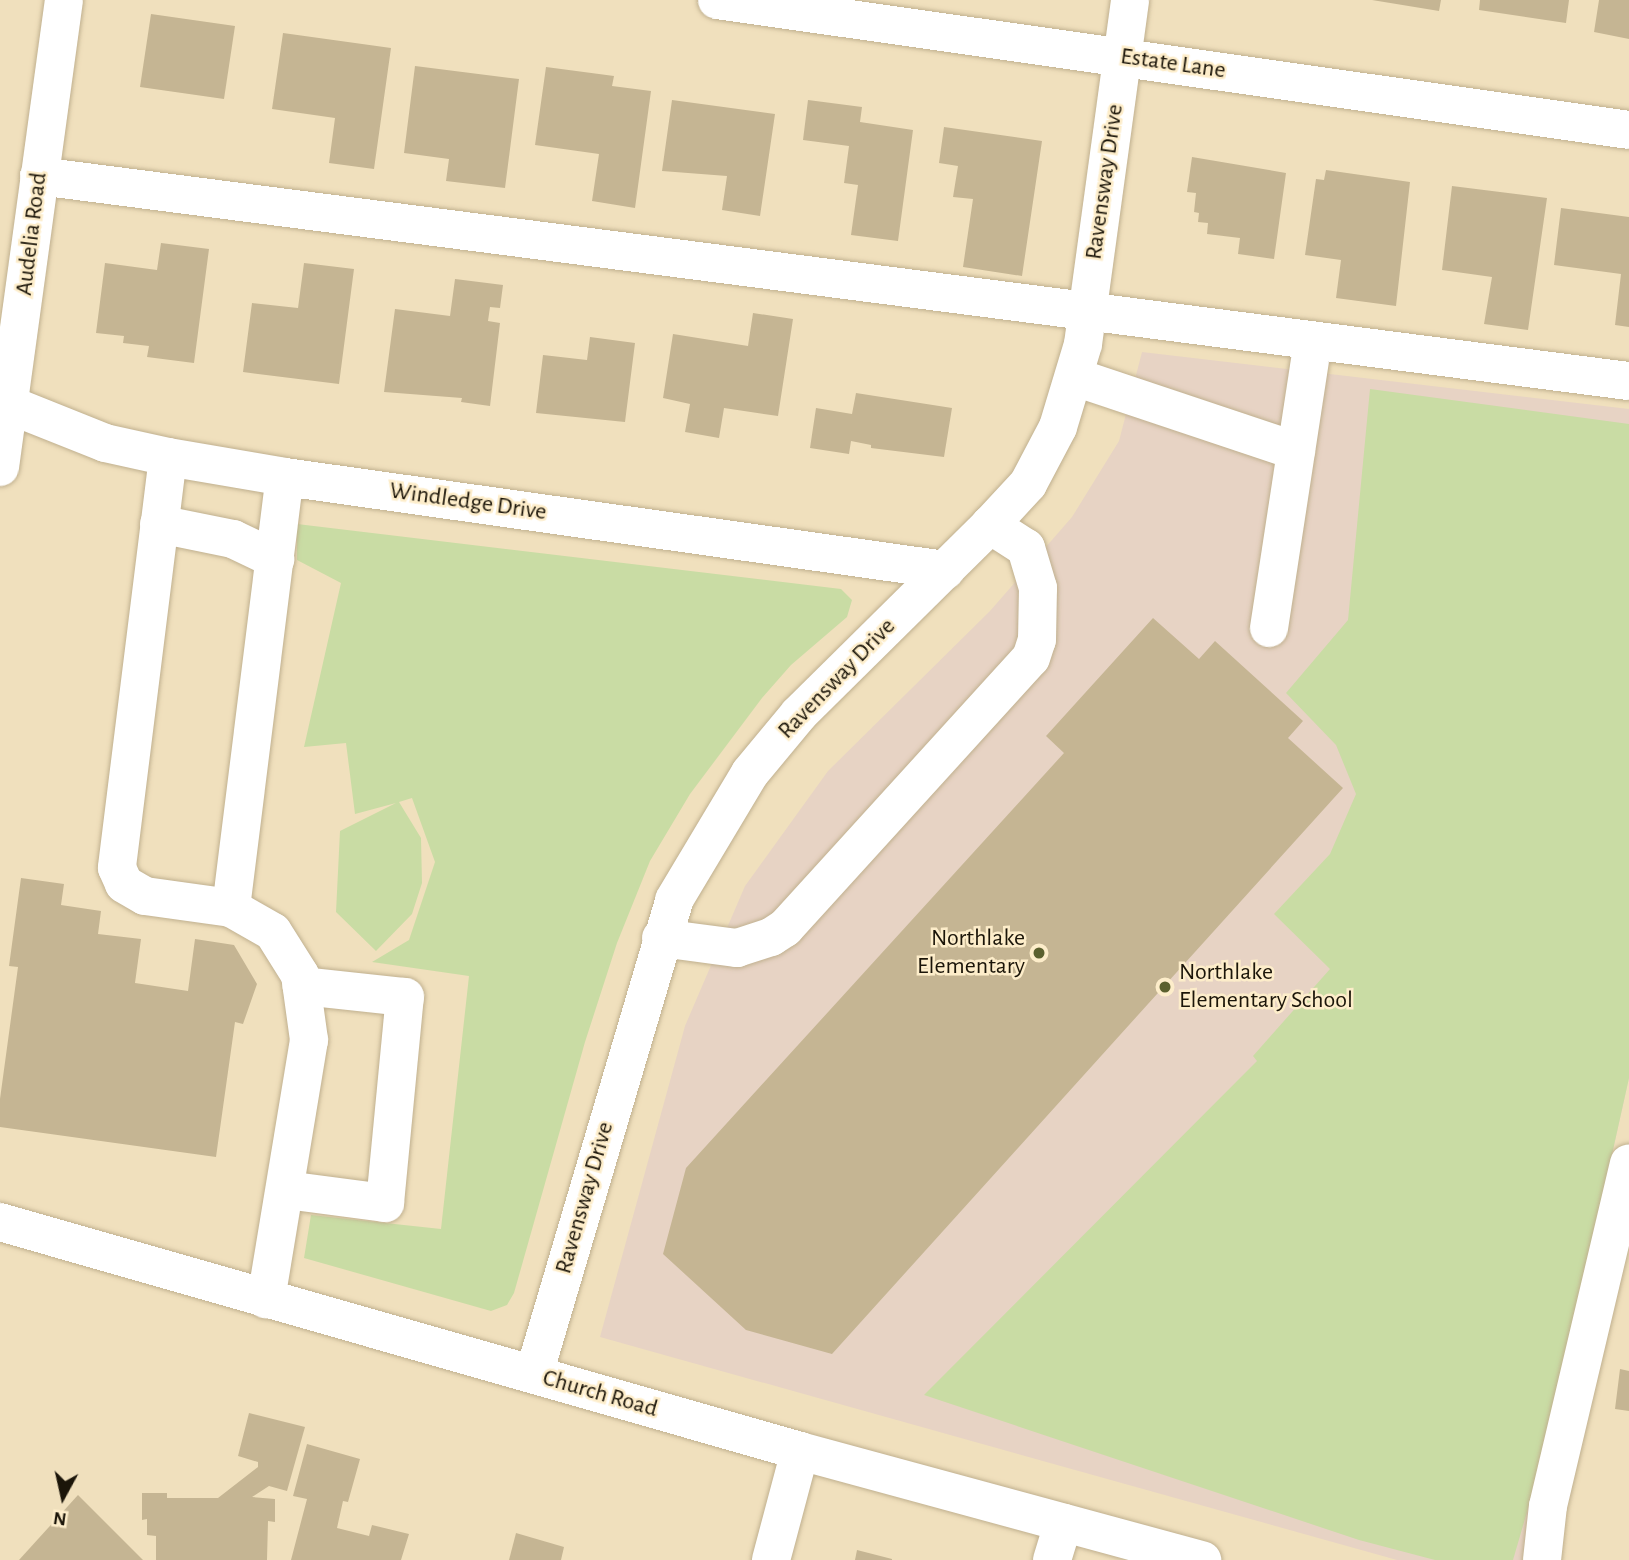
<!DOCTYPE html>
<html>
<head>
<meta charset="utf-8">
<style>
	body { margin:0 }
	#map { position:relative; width:1629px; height:1560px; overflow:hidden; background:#f0e0bd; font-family:"Alegreya Sans",sans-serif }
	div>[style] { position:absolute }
	.education>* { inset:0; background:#e7d3c4 }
	.green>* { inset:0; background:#c9dca4 }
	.building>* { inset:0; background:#c5b593 }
	.roads { filter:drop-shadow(0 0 2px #c0b08f) drop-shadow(0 0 2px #c0b08f) }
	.minor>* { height:38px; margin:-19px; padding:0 19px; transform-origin:19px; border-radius:19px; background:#fff }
	.major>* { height:38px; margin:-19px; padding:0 19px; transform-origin:19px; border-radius:19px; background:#fff }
	.dots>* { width:19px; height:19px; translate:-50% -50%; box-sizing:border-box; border:4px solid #fdedca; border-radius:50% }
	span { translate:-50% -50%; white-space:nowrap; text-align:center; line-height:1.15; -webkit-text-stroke:5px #fdedca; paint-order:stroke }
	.street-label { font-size:24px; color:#1b1509 }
	.poi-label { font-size:24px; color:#1b1509 }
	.right { translate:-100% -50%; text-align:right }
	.left { translate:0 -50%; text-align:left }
	.north { position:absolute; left:28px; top:1462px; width:70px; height:70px; -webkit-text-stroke:5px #fdedca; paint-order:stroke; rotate:188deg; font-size:19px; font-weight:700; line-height:28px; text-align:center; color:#1b1509 }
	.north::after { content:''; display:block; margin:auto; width:24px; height:32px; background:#1b1509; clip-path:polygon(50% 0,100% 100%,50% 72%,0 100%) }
</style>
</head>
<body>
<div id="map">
	<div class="education">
		<div style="clip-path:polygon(1142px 352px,1629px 409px,1629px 1078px,1522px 1560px,1397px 1560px,600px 1337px,685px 1026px,745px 886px,828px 771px,990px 611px,1072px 517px,1119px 441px)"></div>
	</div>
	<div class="green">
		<div style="clip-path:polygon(1370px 389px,1629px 424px,1629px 1078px,1550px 1433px,1513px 1560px,1435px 1560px,1359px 1540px,924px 1395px,1257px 1061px,1253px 1056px,1330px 969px,1274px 914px,1330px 854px,1356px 794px,1336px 745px,1286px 693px,1348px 620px)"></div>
		<div style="clip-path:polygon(297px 524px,841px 589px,852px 600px,847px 617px,791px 665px,762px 698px,690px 794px,650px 861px,617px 943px,585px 1042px,514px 1293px,507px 1305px,491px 1311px,304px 1258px,311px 1215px,441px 1229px,469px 976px,372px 962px,409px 940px,435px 862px,412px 798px,399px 802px,421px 838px,422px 883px,412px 914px,376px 951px,336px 912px,340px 831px,396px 803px,355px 814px,346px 743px,304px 747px,341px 583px,297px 560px)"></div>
	</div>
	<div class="building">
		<div style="clip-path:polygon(1372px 0,1441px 0,1439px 11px)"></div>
		<div style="clip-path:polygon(1480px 0,1569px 0,1566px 23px,1479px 10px)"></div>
		<div style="clip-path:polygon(1599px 0,1629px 0,1629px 39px,1594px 32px)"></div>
		<div style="clip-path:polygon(151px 14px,235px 26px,224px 99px,140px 87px)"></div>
		<div style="clip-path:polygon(283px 33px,391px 48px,374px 169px,329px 163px,335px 118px,272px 109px)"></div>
		<div style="clip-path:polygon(415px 66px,519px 79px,505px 188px,446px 181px,449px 159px,404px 153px)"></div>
		<div style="clip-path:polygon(546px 67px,614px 76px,612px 86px,651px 91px,635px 208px,592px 201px,599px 154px,535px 145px)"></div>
		<div style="clip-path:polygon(672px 100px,775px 114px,760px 216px,722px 210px,727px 176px,662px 171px)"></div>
		<div style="clip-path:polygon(808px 100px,862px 107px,860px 122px,913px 130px,898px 241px,851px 235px,858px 185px,844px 183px,849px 146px,803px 140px)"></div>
		<div style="clip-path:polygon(944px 127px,1042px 141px,1022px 276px,963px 267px,973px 199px,953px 197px,958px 166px,939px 163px)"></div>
		<div style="clip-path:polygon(1192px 157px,1286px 173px,1274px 259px,1238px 254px,1240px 238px,1207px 234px,1208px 223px,1198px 222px,1199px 213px,1194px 212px,1196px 193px,1187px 192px)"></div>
		<div style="clip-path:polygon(1326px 170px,1410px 182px,1396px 306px,1336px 298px,1341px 260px,1305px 255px,1316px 179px,1324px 180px)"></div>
		<div style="clip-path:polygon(1452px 186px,1547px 198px,1528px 330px,1484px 324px,1492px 277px,1442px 270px)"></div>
		<div style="clip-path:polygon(1561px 208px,1629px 217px,1629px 327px,1615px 325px,1621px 274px,1554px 265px)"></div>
		<div style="clip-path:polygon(161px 243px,209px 249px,194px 363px,147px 357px,149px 346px,123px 343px,124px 336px,96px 333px,105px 263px,157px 270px)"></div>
		<div style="clip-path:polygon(304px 263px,354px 269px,339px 384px,243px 372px,252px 303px,298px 308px)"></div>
		<div style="clip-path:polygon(455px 279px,503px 285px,500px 308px,490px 307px,488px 321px,500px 323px,490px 406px,461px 402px,462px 398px,384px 392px,395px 309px,450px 316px)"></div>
		<div style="clip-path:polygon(753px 313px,793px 319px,778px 416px,724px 408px,719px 438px,685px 432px,690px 404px,663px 398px,673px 334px,748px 346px)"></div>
		<div style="clip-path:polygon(590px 337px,635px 343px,625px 422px,536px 413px,543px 355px,587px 360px)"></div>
		<div style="clip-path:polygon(856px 393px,952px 408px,944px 457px,871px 448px,871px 445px,851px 441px,849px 454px,810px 448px,816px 408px,852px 414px)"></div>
		<div style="clip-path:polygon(1153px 618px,1199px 659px,1215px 641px,1303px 721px,1288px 738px,1343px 788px,832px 1354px,746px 1330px,663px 1254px,686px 1168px,1064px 753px,1046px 736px)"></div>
		<div style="clip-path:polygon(21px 878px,64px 884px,61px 905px,101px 911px,98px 934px,141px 939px,135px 983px,188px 991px,195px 939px,234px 945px,257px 984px,243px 1024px,235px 1022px,216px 1157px,0 1127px,0 1099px,18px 967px,9px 966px)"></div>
		<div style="clip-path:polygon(1620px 1369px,1629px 1371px,1629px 1411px,1615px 1409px)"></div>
		<div style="clip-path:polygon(249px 1413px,305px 1427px,287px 1491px,269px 1486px,252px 1497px,275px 1499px,275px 1522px,268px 1521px,267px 1560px,156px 1560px,156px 1536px,147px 1535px,147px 1519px,142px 1520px,142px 1493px,167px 1493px,167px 1498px,218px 1498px,258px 1467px,258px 1462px,238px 1456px)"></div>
		<div style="clip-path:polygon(307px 1444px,360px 1459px,348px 1502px,343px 1501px,337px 1528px,369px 1536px,372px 1525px,409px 1534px,401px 1560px,291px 1560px,307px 1499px,293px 1496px)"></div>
		<div style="clip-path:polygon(78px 1495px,143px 1560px,19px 1560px)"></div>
		<div style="clip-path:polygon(516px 1533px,564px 1547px,561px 1560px,509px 1560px)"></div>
		<div style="clip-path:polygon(857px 1550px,892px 1559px,892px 1560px,855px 1560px)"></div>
	</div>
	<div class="roads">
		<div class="minor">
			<div style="left:717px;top:0;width:921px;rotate:8.11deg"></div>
			<div style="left:39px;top:176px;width:1603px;rotate:7.35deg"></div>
			<div style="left:1075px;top:377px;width:233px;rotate:18.5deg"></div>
			<div style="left:0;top:401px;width:113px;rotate:21.8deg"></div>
			<div style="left:105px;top:443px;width:65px;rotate:12.5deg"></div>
			<div style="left:168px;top:457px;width:119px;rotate:9.7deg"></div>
			<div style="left:285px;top:477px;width:667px;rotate:8.02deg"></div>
			<div style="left:168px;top:457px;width:414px;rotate:97.1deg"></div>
			<div style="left:117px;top:868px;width:17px;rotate:66deg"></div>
			<div style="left:124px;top:884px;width:24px;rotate:30deg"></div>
			<div style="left:145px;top:896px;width:87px;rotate:7.9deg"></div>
			<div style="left:231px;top:908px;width:48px;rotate:29.7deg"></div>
			<div style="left:273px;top:932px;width:51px;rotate:57.9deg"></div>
			<div style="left:300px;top:975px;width:66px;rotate:82.1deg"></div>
			<div style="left:309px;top:1040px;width:263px;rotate:99.4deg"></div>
			<div style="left:159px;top:524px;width:76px;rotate:11.5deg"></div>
			<div style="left:233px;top:539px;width:47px;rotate:25.5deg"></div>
			<div style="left:1269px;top:628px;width:271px;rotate:-81.3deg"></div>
			<div style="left:231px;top:908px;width:434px;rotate:-82.9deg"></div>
			<div style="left:661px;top:938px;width:77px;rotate:7.5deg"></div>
			<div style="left:737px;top:948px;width:36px;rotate:-18deg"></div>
			<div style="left:771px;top:937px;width:17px;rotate:-33deg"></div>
			<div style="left:785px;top:928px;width:365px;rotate:-47.7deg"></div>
			<div style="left:1031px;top:658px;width:19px;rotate:-72deg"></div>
			<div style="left:1037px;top:640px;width:52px;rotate:-88.9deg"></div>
			<div style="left:1038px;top:588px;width:42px;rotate:-106.7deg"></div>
			<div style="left:1026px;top:548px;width:43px;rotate:-147.4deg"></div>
			<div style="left:286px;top:1190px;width:100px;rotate:7.5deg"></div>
			<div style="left:385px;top:1203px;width:207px;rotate:-84.5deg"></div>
			<div style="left:405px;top:997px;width:104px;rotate:-173.9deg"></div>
			<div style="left:0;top:1222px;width:832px;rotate:15.97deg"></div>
			<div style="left:800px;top:1451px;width:417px;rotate:15.2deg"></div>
			<div style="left:534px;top:1374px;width:494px;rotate:-73.5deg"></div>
			<div style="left:674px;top:900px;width:148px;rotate:-59.1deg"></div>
			<div style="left:750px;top:773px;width:77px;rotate:-50.3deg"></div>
			<div style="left:799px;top:714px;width:269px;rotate:-44.7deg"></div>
			<div style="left:990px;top:525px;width:56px;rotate:-47.2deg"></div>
			<div style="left:1028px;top:484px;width:64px;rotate:-62.2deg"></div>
			<div style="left:1058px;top:427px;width:87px;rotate:-73.2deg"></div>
			<div style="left:1083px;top:344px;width:347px;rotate:-82.2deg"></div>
			<div style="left:771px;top:1560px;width:113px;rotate:-75.1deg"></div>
			<div style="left:1052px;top:1560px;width:39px;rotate:-73deg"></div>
			<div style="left:1542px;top:1560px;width:54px;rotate:-83.7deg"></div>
			<div style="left:1548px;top:1506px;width:352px;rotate:-76.7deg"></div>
		</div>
		<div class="major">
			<div style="left:0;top:467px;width:471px;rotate:-82.2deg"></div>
		</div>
	</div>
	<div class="dots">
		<div style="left:1039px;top:953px;background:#5b602e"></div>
		<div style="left:1165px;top:987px;background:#5b602e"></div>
	</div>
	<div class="street-label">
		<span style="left:1173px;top:64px;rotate:8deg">Estate Lane</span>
		<span style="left:1105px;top:182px;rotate:-82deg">Ravensway Drive</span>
		<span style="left:32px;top:234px;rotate:-83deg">Audelia Road</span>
		<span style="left:468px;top:502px;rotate:8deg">Windledge Drive</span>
		<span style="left:837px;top:679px;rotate:-46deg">Ravensway Drive</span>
		<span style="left:585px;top:1198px;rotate:-74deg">Ravensway Drive</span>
		<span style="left:600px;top:1394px;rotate:16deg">Church Road</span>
	</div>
	<div class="poi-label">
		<span class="right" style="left:1025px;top:953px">Northlake<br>Elementary</span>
		<span class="left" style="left:1179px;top:987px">Northlake<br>Elementary School</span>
	</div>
	<div class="north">N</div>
</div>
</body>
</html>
